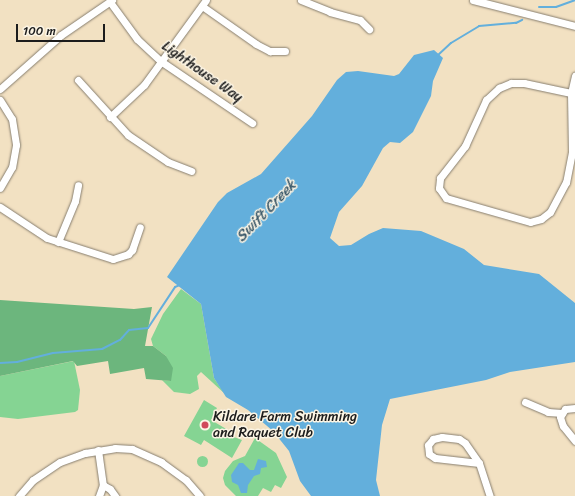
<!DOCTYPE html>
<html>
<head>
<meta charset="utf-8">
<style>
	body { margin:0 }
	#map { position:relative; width:575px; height:496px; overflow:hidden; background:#f2e1c2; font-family:Sriracha,sans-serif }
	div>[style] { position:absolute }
	.green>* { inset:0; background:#85d493 }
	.round { border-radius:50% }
	.forest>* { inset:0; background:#6cb67d }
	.water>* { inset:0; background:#63afdc }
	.stream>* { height:2px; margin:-1px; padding:0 1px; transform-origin:1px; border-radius:1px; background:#63afdc }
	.roads { filter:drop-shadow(0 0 1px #877e6f) drop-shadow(0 0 1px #877e6f) }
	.minor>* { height:7px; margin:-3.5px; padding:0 3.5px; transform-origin:3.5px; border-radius:3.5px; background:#fff }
	.dots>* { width:11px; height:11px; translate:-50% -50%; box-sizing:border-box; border:2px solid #fcf5e5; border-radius:50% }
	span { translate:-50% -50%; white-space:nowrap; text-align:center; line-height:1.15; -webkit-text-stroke:3px #fcf5e5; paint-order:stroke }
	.street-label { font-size:14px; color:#1c1c1c }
	.poi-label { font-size:14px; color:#1c1c1c }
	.left { translate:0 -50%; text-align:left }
	.water-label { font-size:15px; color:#385769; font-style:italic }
	.scale { position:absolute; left:16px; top:24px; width:89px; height:18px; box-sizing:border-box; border:2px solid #1c1c1c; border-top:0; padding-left:5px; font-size:12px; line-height:14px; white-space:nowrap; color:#1c1c1c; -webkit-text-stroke:3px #fcf5e5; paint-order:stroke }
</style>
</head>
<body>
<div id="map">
	<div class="green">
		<div style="clip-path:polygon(181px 289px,201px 304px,214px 378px,224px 393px,201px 372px,197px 376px,199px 389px,190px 394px,174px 392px,162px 380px,170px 381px,166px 356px,153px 346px,151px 339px,163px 314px)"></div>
		<div style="clip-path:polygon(74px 361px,80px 390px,78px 410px,75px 412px,18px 419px,0 417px,0 376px)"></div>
		<div style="clip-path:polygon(204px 400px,217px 408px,211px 420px,228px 430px,226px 434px,242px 440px,232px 458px,204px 440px,201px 445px,184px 436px)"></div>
		<div style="clip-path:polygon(255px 438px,276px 453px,287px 477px,281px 488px,275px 485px,271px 492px,263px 488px,258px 496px,236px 496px,225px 485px,223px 478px,225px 471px,233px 461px,245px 456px)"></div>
		<div class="round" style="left:196.5px;top:455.5px;width:11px;height:11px"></div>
	</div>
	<div class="forest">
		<div style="clip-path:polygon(0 300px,134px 309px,152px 307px,145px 346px,153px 346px,166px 356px,173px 368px,171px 381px,146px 379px,144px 368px,110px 374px,108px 361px,77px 366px,73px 361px,0 376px)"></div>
	</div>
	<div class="water">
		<div style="clip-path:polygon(434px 50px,443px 58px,433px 81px,431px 96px,413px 132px,400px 143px,390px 142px,383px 148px,362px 186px,339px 212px,330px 238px,339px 246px,351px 245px,369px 234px,383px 228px,421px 231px,464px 249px,484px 265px,539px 274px,575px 303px,575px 362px,510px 372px,486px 380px,390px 399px,382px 425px,376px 480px,380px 496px,311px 496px,300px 481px,289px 451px,273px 431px,248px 410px,226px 397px,214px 378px,201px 304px,167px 277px,218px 202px,227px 193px,261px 174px,312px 116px,337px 80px,346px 72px,358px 71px,394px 76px,399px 74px,414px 55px)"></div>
		<div style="clip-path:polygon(258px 459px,266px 461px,267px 467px,261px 468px,260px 474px,254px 476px,248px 485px,247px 493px,241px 493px,238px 485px,232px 482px,231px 475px,239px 463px,243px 463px,250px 470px,254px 470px)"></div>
	</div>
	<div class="stream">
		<div style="left:539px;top:7px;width:17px"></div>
		<div style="left:556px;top:7px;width:20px;rotate:-20deg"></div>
		<div style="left:437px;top:56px;width:19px;rotate:-43deg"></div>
		<div style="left:451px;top:43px;width:33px;rotate:-31deg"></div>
		<div style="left:479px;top:26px;width:37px;rotate:-5deg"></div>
		<div style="left:516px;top:23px;width:7px;rotate:-27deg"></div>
		<div style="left:0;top:363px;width:17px;rotate:-3deg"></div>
		<div style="left:17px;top:362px;width:37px;rotate:-14deg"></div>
		<div style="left:53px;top:353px;width:49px;rotate:-4.7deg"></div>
		<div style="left:102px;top:349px;width:20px;rotate:-27deg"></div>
		<div style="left:120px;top:340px;width:13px;rotate:-48deg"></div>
		<div style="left:129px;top:330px;width:19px;rotate:-6deg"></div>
		<div style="left:148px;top:328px;width:49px;rotate:-56.6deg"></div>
		<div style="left:175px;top:287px;width:5px;rotate:-22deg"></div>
	</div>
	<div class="roads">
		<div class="minor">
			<div style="left:301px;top:0;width:31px;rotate:22deg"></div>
			<div style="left:330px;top:12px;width:31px;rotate:15deg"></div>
			<div style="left:360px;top:20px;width:13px;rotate:45deg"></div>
			<div style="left:473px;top:0;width:105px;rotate:14.3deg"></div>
			<div style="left:110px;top:2px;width:46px;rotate:53.9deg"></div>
			<div style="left:137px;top:39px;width:34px;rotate:43deg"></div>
			<div style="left:162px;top:62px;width:109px;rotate:34.1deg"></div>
			<div style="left:202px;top:6px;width:66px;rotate:35.1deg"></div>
			<div style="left:256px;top:44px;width:16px;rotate:27deg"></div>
			<div style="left:270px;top:51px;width:15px"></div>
			<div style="left:78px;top:80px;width:74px;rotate:47.7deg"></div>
			<div style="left:128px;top:135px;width:48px;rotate:34deg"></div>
			<div style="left:168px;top:162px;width:25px;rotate:21deg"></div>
			<div style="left:511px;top:83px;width:13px"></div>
			<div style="left:524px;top:83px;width:48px;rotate:12deg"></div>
			<div style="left:571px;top:93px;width:59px;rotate:89deg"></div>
			<div style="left:572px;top:152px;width:31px;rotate:101deg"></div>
			<div style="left:566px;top:182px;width:34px;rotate:118deg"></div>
			<div style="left:550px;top:212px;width:11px;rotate:142deg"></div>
			<div style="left:541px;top:219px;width:11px;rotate:165deg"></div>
			<div style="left:530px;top:222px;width:87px;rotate:-164.1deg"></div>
			<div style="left:446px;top:198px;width:12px;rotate:-125deg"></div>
			<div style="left:439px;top:188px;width:10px;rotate:-84deg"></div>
			<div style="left:440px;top:178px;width:41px;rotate:-52deg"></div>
			<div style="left:465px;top:146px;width:51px;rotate:-65.5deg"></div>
			<div style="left:486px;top:100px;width:18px;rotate:-43deg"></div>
			<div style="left:499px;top:88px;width:13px;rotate:-23deg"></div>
			<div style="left:0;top:89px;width:81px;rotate:-41.5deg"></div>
			<div style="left:61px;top:35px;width:62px;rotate:-34.5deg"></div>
			<div style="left:571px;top:93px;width:18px;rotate:-77deg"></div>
			<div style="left:0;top:100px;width:22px;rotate:58deg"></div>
			<div style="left:12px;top:119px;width:26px;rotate:81deg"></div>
			<div style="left:16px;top:145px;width:22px;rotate:100deg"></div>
			<div style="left:12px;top:167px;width:24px;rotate:120deg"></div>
			<div style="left:110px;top:117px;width:47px;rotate:-43.3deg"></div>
			<div style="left:144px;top:85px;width:105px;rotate:-53.9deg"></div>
			<div style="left:0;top:207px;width:56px;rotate:33.4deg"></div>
			<div style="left:47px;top:238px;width:69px;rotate:17.7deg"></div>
			<div style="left:113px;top:259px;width:16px;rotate:-18deg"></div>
			<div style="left:128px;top:254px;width:6px;rotate:-45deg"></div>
			<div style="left:132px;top:250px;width:24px;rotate:-71deg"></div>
			<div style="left:58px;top:242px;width:44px;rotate:-67.5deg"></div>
			<div style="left:75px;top:201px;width:16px;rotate:-79deg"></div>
			<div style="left:525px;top:402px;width:25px;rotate:23deg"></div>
			<div style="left:548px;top:412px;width:14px;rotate:4deg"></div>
			<div style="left:575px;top:408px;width:10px;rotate:174deg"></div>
			<div style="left:565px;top:409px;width:9px;rotate:122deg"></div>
			<div style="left:560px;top:417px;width:9px;rotate:72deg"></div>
			<div style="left:563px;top:426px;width:19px;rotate:51deg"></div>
			<div style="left:98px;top:450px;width:35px;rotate:82deg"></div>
			<div style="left:103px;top:485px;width:12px;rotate:110deg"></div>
			<div style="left:479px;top:463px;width:44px;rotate:-173.5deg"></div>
			<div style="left:435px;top:458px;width:7px;rotate:-146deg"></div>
			<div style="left:429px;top:454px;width:9px;rotate:-96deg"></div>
			<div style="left:428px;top:445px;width:8px;rotate:-50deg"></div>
			<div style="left:433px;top:439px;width:9px;rotate:-13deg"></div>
			<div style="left:442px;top:437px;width:17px;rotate:7deg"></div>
			<div style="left:459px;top:439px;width:7px;rotate:34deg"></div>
			<div style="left:465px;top:443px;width:24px;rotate:55deg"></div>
			<div style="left:479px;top:463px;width:35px;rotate:72deg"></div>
			<div style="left:103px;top:485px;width:8px;rotate:30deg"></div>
			<div style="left:110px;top:489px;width:9px;rotate:54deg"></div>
			<div style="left:19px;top:496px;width:21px;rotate:-49deg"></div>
			<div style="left:33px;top:480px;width:32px;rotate:-34deg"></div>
			<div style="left:60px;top:462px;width:27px;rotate:-20deg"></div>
			<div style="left:85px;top:453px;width:30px;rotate:-9deg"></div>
			<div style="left:115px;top:448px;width:17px;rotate:3deg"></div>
			<div style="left:132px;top:449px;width:32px;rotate:24deg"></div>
			<div style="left:161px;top:462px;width:31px;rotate:36deg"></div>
			<div style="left:186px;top:480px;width:21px;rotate:49deg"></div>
		</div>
	</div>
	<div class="dots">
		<div style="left:205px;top:425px;background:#d1495b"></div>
	</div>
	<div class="street-label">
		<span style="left:202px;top:72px;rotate:35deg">Lighthouse Way</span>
	</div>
	<div class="poi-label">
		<span class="left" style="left:213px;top:425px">Kildare Farm Swimming<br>and Raquet Club</span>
	</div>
	<div class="water-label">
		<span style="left:266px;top:211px;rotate:-46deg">Swift Creek</span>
	</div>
	<div class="scale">100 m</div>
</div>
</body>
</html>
